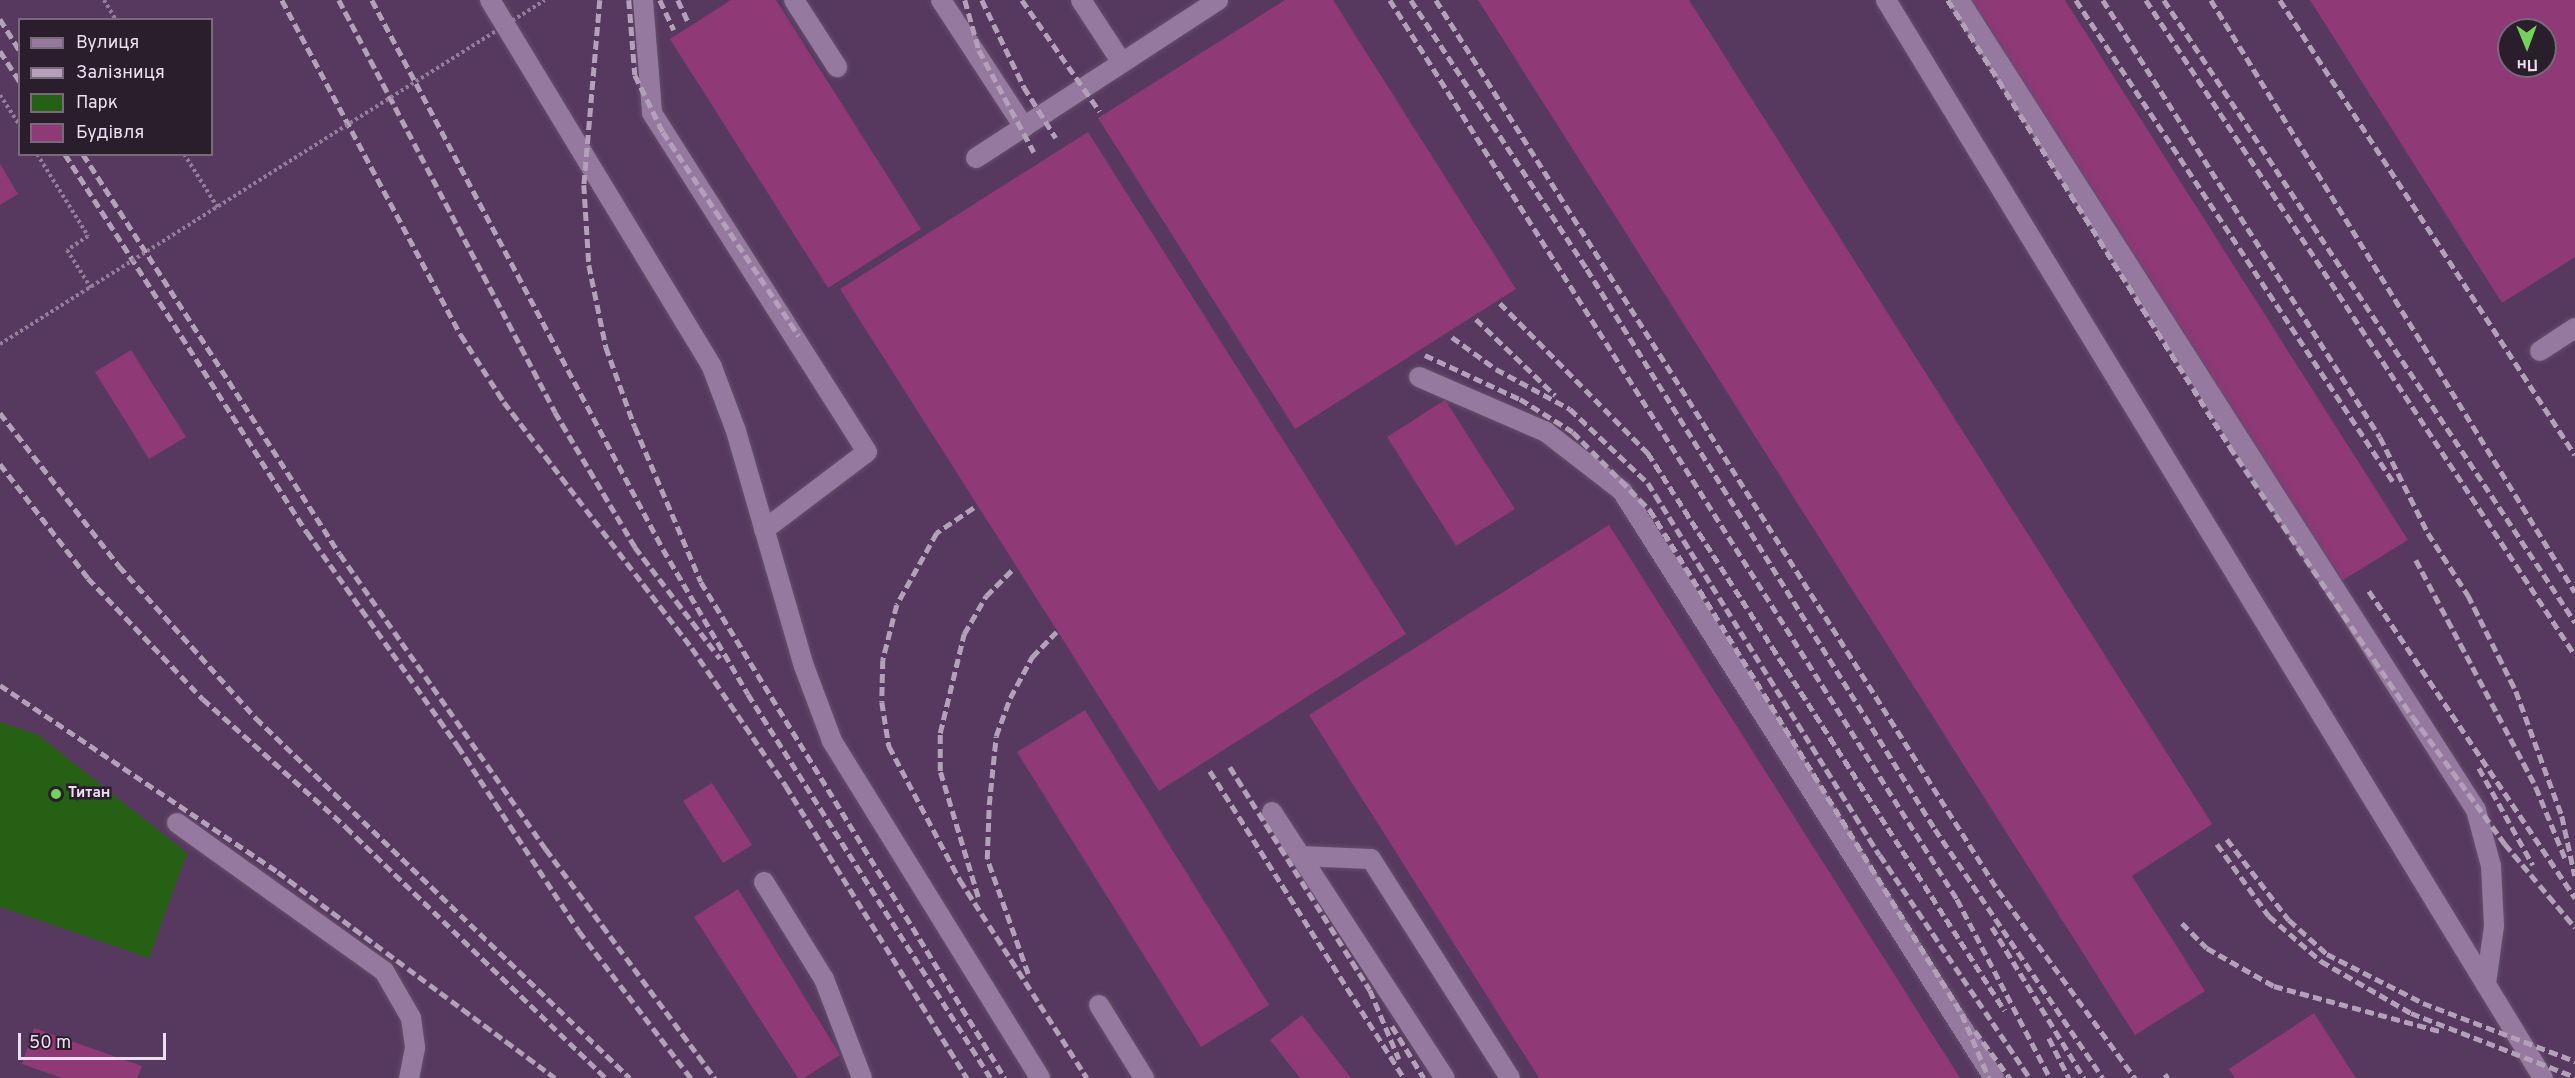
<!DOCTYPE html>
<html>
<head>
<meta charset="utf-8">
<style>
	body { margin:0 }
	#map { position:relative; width:2575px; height:1078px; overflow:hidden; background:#4a3051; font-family:Overpass,sans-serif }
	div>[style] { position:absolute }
	.built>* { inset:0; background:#57395f }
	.green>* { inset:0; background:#266014 }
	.building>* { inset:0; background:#8f3977 }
	.path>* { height:4px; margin-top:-2px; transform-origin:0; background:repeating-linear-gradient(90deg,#947e99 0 3px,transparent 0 6px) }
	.roads { filter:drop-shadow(0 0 2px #654e6a) drop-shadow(0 0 2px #654e6a) }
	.minor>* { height:20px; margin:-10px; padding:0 10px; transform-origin:10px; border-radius:10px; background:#96799e }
	.rail>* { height:4.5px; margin-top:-2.25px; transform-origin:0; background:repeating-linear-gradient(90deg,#b3a0b9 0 9px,transparent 0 13.5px) }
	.path-bridge>* { height:4px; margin-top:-2px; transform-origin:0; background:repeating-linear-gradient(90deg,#947e99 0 3px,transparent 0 6px) }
	.dots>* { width:16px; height:16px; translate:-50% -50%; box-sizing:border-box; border:3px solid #2a1e2d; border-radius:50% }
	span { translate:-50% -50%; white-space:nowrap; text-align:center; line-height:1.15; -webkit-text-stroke:5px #2a1e2d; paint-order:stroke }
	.poi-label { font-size:15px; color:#edddf1; font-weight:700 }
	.left { translate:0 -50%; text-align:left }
	.legend { position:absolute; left:18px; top:18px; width:195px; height:138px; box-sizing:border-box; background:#2a1e2d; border:2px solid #786a7b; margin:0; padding:8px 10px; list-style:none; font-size:18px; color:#edddf1 }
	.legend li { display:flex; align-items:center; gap:12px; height:30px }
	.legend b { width:30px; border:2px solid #786a7b }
	.north { position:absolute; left:2497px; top:18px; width:60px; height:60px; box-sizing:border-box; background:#2a1e2d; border:2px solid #786a7b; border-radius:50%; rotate:179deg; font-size:16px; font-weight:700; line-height:24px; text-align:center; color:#edddf1 }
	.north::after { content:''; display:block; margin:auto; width:21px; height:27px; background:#74d25b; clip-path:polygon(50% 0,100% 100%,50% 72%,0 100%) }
	.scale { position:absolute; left:18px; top:1033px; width:148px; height:27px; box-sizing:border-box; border:3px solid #edddf1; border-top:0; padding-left:8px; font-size:18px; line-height:21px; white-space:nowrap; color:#edddf1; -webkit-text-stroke:4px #2a1e2d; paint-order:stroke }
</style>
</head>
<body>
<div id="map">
	<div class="built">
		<div style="clip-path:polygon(evenodd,0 0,2575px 0,2575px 1078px,0 1078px,0 0,20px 20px,212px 20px,212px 154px,20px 154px,20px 20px,0 0,2509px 30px,2545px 30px,2545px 66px,2509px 66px,2509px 30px)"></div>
	</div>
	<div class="green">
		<div style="clip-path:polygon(0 722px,38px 735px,187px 853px,149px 958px,0 907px)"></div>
	</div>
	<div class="building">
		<div style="clip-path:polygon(731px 0,776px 0,921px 229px,828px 288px,670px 39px)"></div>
		<div style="clip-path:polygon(1285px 0,1333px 0,1516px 289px,1295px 429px,1098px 118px)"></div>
		<div style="clip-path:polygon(1478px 0,1689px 0,2212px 824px,2132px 876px,2205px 991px,2135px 1035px)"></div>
		<div style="clip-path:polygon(1970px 0,2065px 0,2408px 540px,2340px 582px)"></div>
		<div style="clip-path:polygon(evenodd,2310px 0,2575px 0,2575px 257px,2502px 303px,2310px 0,2509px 30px,2545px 30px,2545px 66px,2509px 66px,2509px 30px)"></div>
		<div style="clip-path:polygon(1088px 132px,1406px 634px,1159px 791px,840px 289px)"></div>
		<div style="clip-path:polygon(0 164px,18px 194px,0 205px)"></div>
		<div style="clip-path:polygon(131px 350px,186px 437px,149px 459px,95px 372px)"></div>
		<div style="clip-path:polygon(1445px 400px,1515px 509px,1456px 546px,1387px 437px)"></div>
		<div style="clip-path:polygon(1609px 525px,1960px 1078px,1539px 1078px,1309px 715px)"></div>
		<div style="clip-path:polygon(1085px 710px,1269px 1005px,1201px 1047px,1017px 752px)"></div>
		<div style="clip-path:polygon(712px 783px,752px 845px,723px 863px,683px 801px)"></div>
		<div style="clip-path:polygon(738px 889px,840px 1055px,804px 1078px,798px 1078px,694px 917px)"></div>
		<div style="clip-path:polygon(2314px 1013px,2356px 1078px,2235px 1078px,2229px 1069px)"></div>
		<div style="clip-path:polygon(1302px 1015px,1351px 1078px,1300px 1078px,1270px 1040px)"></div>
		<div style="clip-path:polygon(34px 1028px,142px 1066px,137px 1078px,62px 1078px,22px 1064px)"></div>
	</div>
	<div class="path">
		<div style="left:104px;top:0;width:23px;rotate:59deg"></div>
		<div style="left:0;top:95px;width:37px;rotate:57deg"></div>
		<div style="left:37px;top:154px;width:97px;rotate:58.1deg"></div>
		<div style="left:88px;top:236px;width:25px;rotate:146deg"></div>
		<div style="left:67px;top:250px;width:45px;rotate:57.7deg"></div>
		<div style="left:184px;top:154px;width:64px;rotate:57.8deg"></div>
	</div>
	<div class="roads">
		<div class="minor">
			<div style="left:490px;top:0;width:429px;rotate:58.8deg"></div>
			<div style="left:712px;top:367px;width:68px;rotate:69.4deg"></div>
			<div style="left:736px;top:431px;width:245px;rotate:73.9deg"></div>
			<div style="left:804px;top:666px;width:80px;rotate:69.5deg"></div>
			<div style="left:832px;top:741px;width:396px;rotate:58.3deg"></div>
			<div style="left:643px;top:0;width:113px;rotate:85.4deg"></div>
			<div style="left:652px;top:113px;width:401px;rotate:57.6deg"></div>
			<div style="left:867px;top:452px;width:129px;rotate:142.9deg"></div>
			<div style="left:794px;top:0;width:80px;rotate:57.3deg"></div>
			<div style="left:941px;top:0;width:152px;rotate:56.8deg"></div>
			<div style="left:1081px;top:0;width:75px;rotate:56.9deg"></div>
			<div style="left:1886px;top:0;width:1262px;rotate:58.64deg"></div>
			<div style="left:1959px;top:0;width:961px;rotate:57.45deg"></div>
			<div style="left:2476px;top:810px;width:58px;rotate:75deg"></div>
			<div style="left:2491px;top:866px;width:60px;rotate:87.1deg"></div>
			<div style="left:2494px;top:926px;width:59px;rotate:97.9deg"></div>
			<div style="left:976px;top:158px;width:289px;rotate:-33.1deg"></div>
			<div style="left:2540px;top:351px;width:42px;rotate:-33.3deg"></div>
			<div style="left:1419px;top:377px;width:138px;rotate:23.4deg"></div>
			<div style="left:1546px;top:432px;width:96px;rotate:37.8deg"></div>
			<div style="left:1622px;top:491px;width:695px;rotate:57.64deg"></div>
			<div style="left:1272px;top:812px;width:317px;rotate:57deg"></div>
			<div style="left:177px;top:823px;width:254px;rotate:35.6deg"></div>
			<div style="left:384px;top:971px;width:54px;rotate:60.1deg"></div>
			<div style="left:411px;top:1018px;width:30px;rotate:82deg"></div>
			<div style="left:415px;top:1048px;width:31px;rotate:101deg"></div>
			<div style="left:1300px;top:856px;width:71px;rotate:2.4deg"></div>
			<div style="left:1371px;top:859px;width:259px;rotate:57.6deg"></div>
			<div style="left:764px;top:882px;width:114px;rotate:58.3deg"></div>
			<div style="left:824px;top:979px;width:106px;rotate:69deg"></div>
			<div style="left:1099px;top:1005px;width:86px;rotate:58.3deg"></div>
		</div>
	</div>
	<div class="rail">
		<div style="left:282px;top:0;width:380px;rotate:61.9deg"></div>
		<div style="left:461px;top:335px;width:80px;rotate:57.3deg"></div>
		<div style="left:504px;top:402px;width:310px;rotate:52.6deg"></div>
		<div style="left:692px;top:648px;width:167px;rotate:55.7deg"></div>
		<div style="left:786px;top:786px;width:344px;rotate:58.2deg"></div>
		<div style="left:339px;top:0;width:465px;rotate:62.3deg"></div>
		<div style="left:555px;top:412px;width:157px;rotate:59.3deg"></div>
		<div style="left:635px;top:547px;width:140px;rotate:52.6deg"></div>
		<div style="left:372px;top:0;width:621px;rotate:62.07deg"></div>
		<div style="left:663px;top:549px;width:168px;rotate:59.6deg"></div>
		<div style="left:748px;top:694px;width:454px;rotate:57.7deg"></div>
		<div style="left:600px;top:0;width:186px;rotate:94.9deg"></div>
		<div style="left:584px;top:185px;width:80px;rotate:86.4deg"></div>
		<div style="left:589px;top:265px;width:84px;rotate:78.3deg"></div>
		<div style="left:606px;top:347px;width:85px;rotate:70.1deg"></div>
		<div style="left:635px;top:427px;width:168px;rotate:66.9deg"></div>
		<div style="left:701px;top:582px;width:582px;rotate:58.5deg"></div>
		<div style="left:629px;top:0;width:75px;rotate:85.4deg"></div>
		<div style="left:635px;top:75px;width:64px;rotate:63.8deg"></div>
		<div style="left:663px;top:132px;width:245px;rotate:56.3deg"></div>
		<div style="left:660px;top:0;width:33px;rotate:65deg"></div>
		<div style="left:678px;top:0;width:26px;rotate:65deg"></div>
		<div style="left:965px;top:0;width:52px;rotate:74.4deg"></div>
		<div style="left:979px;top:50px;width:116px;rotate:61.7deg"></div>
		<div style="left:982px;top:0;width:97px;rotate:64.2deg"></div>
		<div style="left:1024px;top:87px;width:60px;rotate:57.9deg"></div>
		<div style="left:1022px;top:0;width:136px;rotate:55.1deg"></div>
		<div style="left:1390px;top:0;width:1063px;rotate:57.76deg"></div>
		<div style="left:1957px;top:899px;width:202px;rotate:62.5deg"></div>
		<div style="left:1411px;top:0;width:321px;rotate:56.8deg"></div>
		<div style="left:1587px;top:269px;width:659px;rotate:58.14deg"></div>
		<div style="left:1935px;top:829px;width:300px;rotate:56deg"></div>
		<div style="left:1436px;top:0;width:1053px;rotate:57.73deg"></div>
		<div style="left:1998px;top:890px;width:233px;rotate:53.9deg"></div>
		<div style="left:1948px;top:0;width:529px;rotate:57.75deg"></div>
		<div style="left:2230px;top:447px;width:326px;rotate:55.9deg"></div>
		<div style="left:2413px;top:717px;width:157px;rotate:54.1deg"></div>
		<div style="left:2505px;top:844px;width:109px;rotate:49.9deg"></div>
		<div style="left:2076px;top:0;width:578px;rotate:56.64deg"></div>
		<div style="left:2103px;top:0;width:517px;rotate:57.63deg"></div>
		<div style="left:2380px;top:437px;width:107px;rotate:63.4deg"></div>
		<div style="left:2428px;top:533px;width:74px;rotate:57.2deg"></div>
		<div style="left:2468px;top:595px;width:107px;rotate:63.4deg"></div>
		<div style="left:2516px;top:691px;width:133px;rotate:69.8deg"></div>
		<div style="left:2562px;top:816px;width:61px;rotate:77.8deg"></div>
		<div style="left:2146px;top:0;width:783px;rotate:56.78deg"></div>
		<div style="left:2164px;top:0;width:746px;rotate:56.54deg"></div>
		<div style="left:2211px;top:0;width:695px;rotate:58.41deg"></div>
		<div style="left:2280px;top:0;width:542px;rotate:57.04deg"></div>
		<div style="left:0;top:19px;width:38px;rotate:58deg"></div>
		<div style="left:0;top:51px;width:37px;rotate:57deg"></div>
		<div style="left:65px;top:154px;width:449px;rotate:57.4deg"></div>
		<div style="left:307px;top:532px;width:262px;rotate:54.8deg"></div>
		<div style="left:458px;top:746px;width:221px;rotate:56.8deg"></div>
		<div style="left:579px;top:931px;width:185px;rotate:52.7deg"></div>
		<div style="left:83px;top:154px;width:475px;rotate:57.3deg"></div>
		<div style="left:340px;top:554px;width:360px;rotate:55.1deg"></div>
		<div style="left:546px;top:849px;width:285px;rotate:53.6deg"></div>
		<div style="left:1500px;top:303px;width:211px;rotate:45.4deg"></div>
		<div style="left:1648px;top:453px;width:662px;rotate:57.39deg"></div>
		<div style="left:1476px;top:319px;width:110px;rotate:43.9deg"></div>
		<div style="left:1452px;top:337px;width:54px;rotate:36deg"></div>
		<div style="left:1496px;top:369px;width:84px;rotate:28.4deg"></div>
		<div style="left:1570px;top:409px;width:108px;rotate:43.5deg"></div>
		<div style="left:1648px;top:483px;width:438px;rotate:58.1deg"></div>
		<div style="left:1880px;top:855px;width:269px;rotate:56.1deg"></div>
		<div style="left:1425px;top:355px;width:105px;rotate:24.9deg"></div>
		<div style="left:1520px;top:399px;width:62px;rotate:31.9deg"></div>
		<div style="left:1573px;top:432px;width:110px;rotate:45.4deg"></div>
		<div style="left:1650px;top:510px;width:593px;rotate:58.24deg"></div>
		<div style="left:1962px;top:1014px;width:69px;rotate:67.1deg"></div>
		<div style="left:0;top:413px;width:194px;rotate:52.1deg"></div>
		<div style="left:119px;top:566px;width:205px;rotate:48deg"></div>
		<div style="left:256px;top:718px;width:519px;rotate:43.91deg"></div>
		<div style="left:0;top:464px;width:144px;rotate:52.3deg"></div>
		<div style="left:88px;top:578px;width:167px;rotate:46.5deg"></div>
		<div style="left:203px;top:699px;width:192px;rotate:41.8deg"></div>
		<div style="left:346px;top:827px;width:361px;rotate:44deg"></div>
		<div style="left:974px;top:508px;width:45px;rotate:146deg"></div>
		<div style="left:937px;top:533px;width:82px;rotate:119.1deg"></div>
		<div style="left:897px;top:605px;width:57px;rotate:104.3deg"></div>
		<div style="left:883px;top:660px;width:42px;rotate:91.4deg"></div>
		<div style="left:882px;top:702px;width:45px;rotate:81deg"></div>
		<div style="left:889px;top:746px;width:152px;rotate:62.1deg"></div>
		<div style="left:960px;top:880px;width:235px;rotate:57.3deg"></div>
		<div style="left:2416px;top:560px;width:257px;rotate:62.1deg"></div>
		<div style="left:2536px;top:787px;width:79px;rotate:67.7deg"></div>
		<div style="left:2369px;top:591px;width:370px;rotate:56.1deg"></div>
		<div style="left:0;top:685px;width:335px;rotate:33.9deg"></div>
		<div style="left:278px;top:872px;width:345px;rotate:36.6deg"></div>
		<div style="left:1230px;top:767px;width:263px;rotate:57.9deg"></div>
		<div style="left:1370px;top:990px;width:75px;rotate:67.2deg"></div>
		<div style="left:2479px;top:768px;width:111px;rotate:60.9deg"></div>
		<div style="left:1210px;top:771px;width:363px;rotate:57.7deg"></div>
		<div style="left:2227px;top:839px;width:102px;rotate:52.6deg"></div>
		<div style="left:2289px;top:920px;width:51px;rotate:41.8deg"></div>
		<div style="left:2327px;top:954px;width:108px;rotate:27deg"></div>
		<div style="left:2423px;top:1003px;width:163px;rotate:20.9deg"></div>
		<div style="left:2217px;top:844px;width:89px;rotate:54.2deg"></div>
		<div style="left:2269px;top:916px;width:69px;rotate:40.9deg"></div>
		<div style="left:2321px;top:961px;width:104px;rotate:30deg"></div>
		<div style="left:2411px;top:1013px;width:176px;rotate:21.3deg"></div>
		<div style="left:978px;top:897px;width:132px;rotate:-106.8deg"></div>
		<div style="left:940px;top:771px;width:38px;rotate:-90deg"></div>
		<div style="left:940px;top:733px;width:102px;rotate:-76.4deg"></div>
		<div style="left:964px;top:634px;width:44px;rotate:-59.9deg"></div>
		<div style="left:986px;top:596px;width:40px;rotate:-45deg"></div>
		<div style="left:2182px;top:923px;width:35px;rotate:45deg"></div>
		<div style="left:2207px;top:948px;width:77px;rotate:29.6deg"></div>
		<div style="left:2274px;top:986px;width:175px;rotate:15.2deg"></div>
		<div style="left:1992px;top:927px;width:177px;rotate:58.6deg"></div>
		<div style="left:1028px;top:974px;width:122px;rotate:-109.6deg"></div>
		<div style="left:987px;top:859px;width:54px;rotate:-87.9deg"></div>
		<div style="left:989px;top:805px;width:69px;rotate:-84.2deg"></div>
		<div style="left:996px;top:736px;width:40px;rotate:-69.8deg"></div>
		<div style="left:1010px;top:698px;width:47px;rotate:-61.8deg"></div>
		<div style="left:1032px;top:657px;width:35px;rotate:-46deg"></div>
		<div style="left:1392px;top:1026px;width:61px;rotate:58.4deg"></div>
		<div style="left:1975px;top:1031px;width:59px;rotate:53.3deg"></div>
		<div style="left:2049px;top:1038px;width:45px;rotate:63.4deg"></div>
		<div style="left:2165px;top:1074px;width:5px;rotate:53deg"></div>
	</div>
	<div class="path-bridge">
		<div style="left:0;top:344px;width:644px;rotate:-32.26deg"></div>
	</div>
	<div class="dots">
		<div style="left:56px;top:794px;background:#74d25b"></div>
	</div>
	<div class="poi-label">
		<span class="left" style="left:68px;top:794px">Титан</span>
	</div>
	<ul class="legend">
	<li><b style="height:8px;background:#96799e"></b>Вулиця</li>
	<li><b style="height:8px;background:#b3a0b9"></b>Залізниця</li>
	<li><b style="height:16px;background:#266014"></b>Парк</li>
	<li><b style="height:16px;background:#8f3977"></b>Будівля</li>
	</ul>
	<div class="north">Пн</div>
	<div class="scale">50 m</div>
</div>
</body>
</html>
